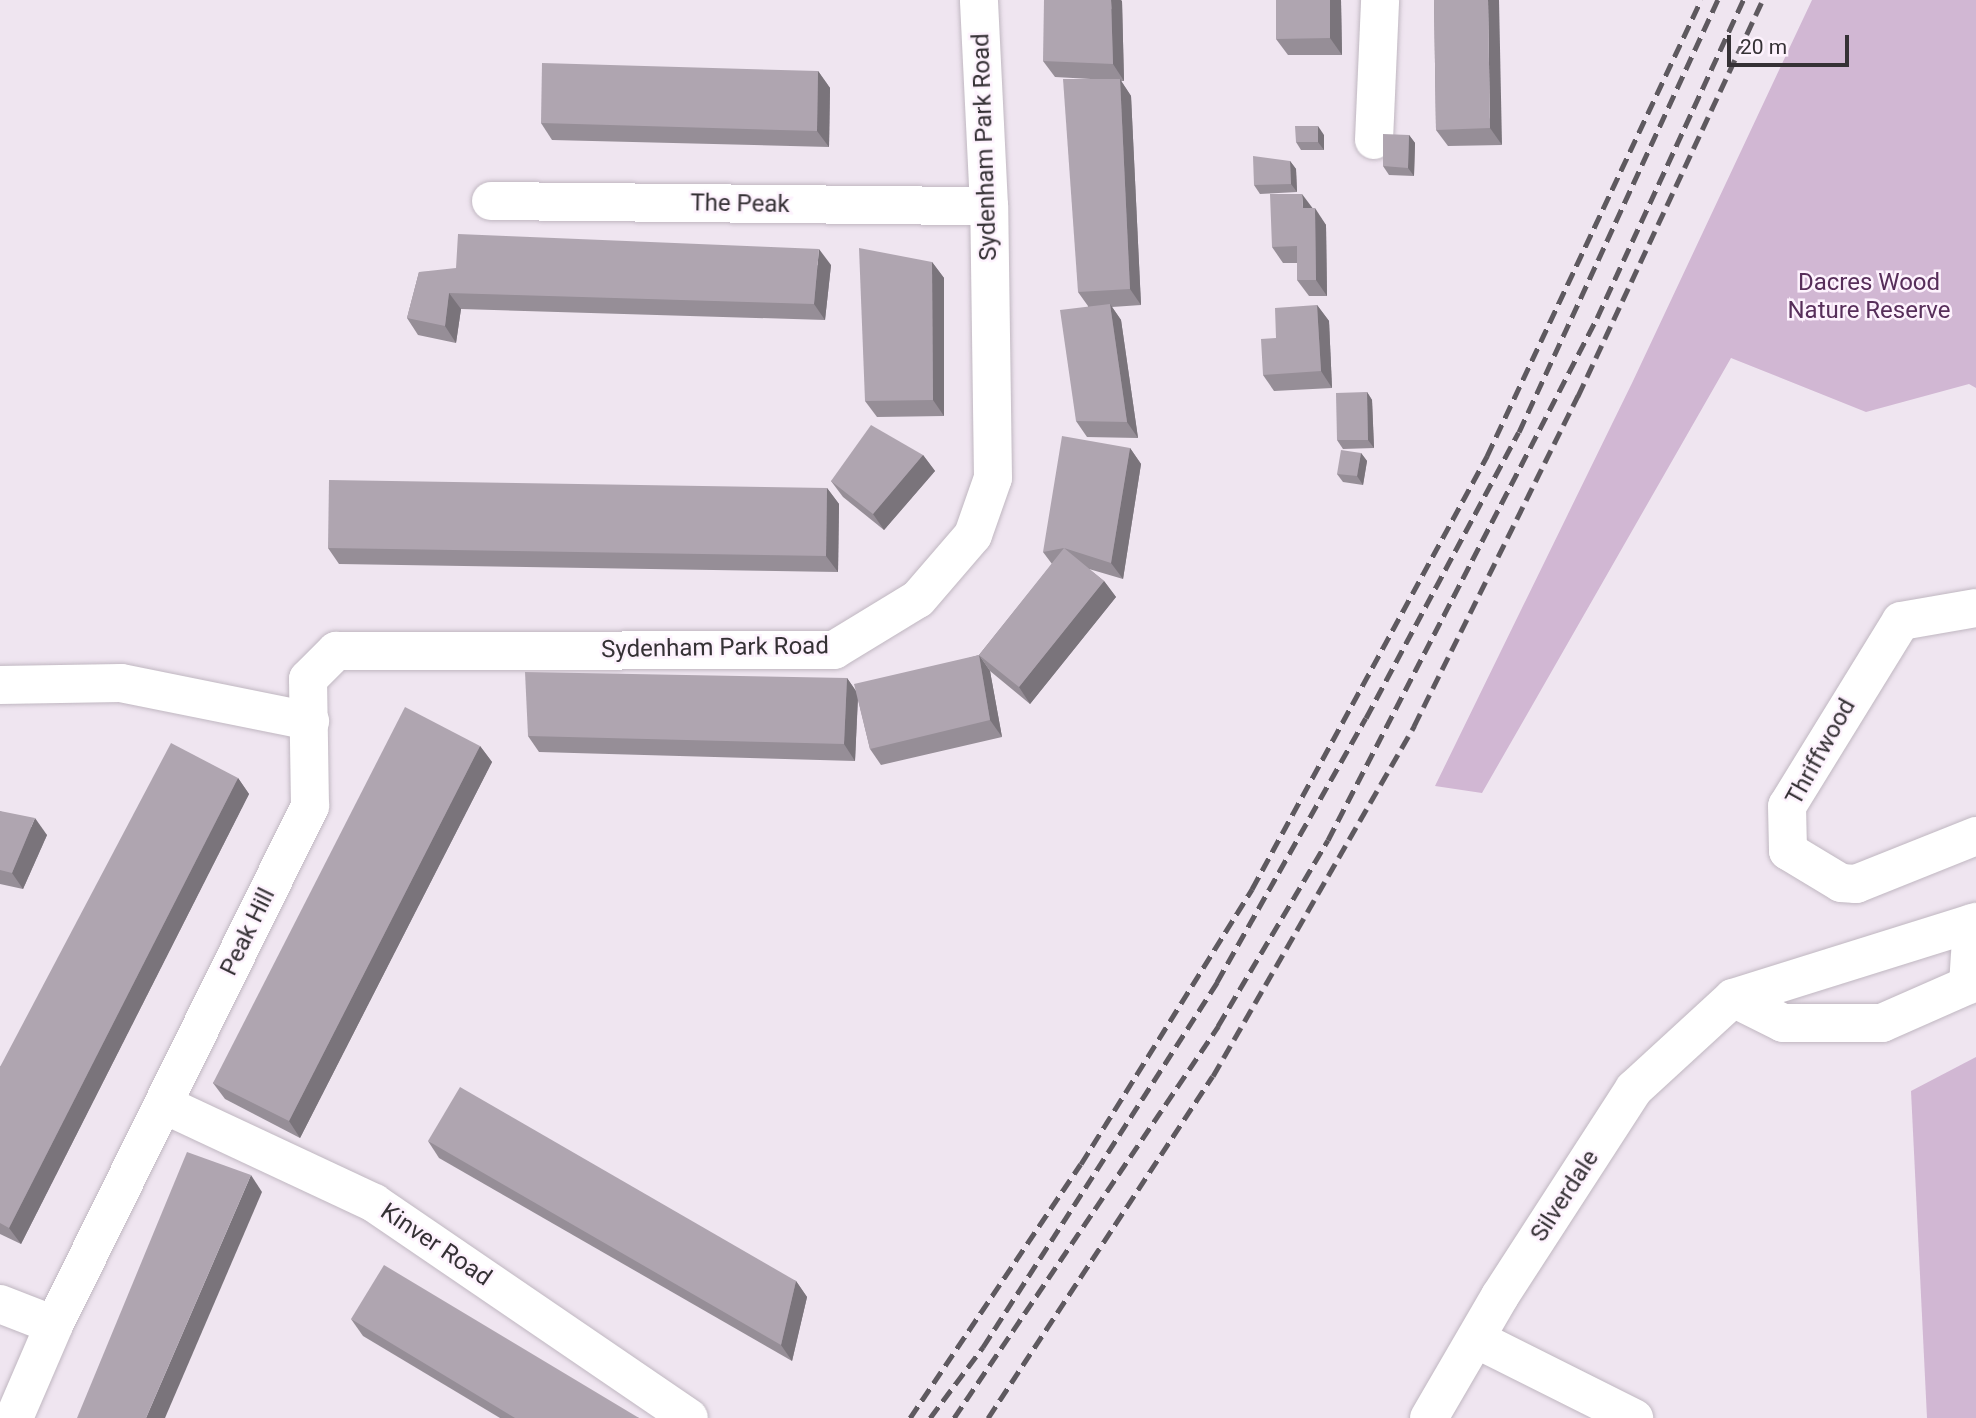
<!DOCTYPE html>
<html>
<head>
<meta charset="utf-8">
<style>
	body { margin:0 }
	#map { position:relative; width:1976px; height:1418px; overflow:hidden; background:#efe5f0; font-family:Roboto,sans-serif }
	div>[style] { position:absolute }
	.green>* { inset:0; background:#d1b7d3 }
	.roads { filter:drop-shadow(0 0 2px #c0b7c1) drop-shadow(0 0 2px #c0b7c1) }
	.minor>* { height:38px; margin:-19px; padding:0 19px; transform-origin:19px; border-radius:19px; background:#fff }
	.rail>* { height:5px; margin-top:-2.5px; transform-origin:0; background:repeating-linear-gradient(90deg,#5e595f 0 14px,transparent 0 21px) }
	.wall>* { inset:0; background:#968e97 }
	.shaded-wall>* { inset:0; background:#7a747b }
	.building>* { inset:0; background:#afa5b0 }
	span { translate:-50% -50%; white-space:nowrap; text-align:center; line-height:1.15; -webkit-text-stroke:5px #fdf2fd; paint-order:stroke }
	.street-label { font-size:24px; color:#353135 }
	.park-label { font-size:24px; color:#572e5a }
	.scale { position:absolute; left:1727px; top:35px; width:122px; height:32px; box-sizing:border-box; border:4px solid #353135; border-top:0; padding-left:9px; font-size:21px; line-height:24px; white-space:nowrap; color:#353135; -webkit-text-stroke:5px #fdf2fd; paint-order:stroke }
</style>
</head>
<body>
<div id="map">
	<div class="green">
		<div style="clip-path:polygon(1812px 0,1976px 0,1976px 388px,1969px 384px,1866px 412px,1731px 358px,1482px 793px,1435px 786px,1633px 381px)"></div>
		<div style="clip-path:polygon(1976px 1057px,1976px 1418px,1927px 1418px,1911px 1091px)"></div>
	</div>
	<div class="roads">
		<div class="minor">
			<div style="left:1374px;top:140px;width:140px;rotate:-87.5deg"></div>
			<div style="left:491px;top:201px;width:498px;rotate:0.6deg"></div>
			<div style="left:1976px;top:608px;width:76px;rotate:170.2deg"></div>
			<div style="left:1901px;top:621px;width:217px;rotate:121.6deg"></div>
			<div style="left:1787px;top:806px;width:45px;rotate:88.7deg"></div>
			<div style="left:1788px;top:851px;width:62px;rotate:31.1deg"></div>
			<div style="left:1841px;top:883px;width:15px;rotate:4deg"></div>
			<div style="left:1856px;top:884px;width:129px;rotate:-21.8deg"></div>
			<div style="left:0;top:685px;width:121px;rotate:-0.9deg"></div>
			<div style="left:121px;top:683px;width:193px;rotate:11.4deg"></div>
			<div style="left:1733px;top:998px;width:56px;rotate:26.6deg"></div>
			<div style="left:1783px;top:1023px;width:99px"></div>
			<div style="left:1882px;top:1023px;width:94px;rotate:-23.8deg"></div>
			<div style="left:1968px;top:985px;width:62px;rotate:-86.3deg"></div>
			<div style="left:165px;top:1105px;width:231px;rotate:25.1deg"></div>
			<div style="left:374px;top:1203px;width:381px;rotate:34.3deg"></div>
			<div style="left:0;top:1304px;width:58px;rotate:21.3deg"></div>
			<div style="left:1476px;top:1339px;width:177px;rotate:26.6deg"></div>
			<div style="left:14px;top:1418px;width:101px;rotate:-66.7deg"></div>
			<div style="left:54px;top:1325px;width:579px;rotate:-63.74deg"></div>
			<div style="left:310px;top:806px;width:127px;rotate:-90.9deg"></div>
			<div style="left:308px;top:679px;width:40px;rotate:-45deg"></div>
			<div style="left:336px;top:651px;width:498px;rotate:-0.1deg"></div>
			<div style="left:834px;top:650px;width:98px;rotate:-31.3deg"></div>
			<div style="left:918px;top:599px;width:84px;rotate:-49.3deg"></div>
			<div style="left:973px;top:535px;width:60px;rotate:-70.7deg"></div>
			<div style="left:993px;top:478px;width:272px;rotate:-90.8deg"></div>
			<div style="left:989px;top:206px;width:206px;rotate:-92.8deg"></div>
			<div style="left:1429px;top:1418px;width:141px;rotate:-59.8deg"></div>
			<div style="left:1500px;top:1296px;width:247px;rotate:-57.1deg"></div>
			<div style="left:1634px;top:1089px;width:134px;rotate:-42.6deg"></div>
			<div style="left:1733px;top:998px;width:255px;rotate:-17.4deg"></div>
		</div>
	</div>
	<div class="rail">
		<div style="left:910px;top:1418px;width:306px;rotate:-56.1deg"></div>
		<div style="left:1081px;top:1164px;width:324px;rotate:-58.1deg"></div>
		<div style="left:1252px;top:889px;width:493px;rotate:-61.5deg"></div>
		<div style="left:1487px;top:456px;width:504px;rotate:-64.86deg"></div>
		<div style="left:930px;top:1418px;width:89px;rotate:-53.3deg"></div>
		<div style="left:983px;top:1347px;width:434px;rotate:-57.3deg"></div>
		<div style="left:1217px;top:982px;width:303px;rotate:-60.6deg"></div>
		<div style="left:1366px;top:718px;width:324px;rotate:-61.9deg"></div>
		<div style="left:1519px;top:432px;width:476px;rotate:-65.3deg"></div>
		<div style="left:954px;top:1418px;width:473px;rotate:-56deg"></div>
		<div style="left:1218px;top:1026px;width:216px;rotate:-59.4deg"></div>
		<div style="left:1328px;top:840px;width:587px;rotate:-62.74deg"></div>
		<div style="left:1597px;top:318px;width:350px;rotate:-65.3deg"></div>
		<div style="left:988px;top:1418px;width:409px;rotate:-56.7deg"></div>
		<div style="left:1213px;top:1076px;width:404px;rotate:-60.1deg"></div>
		<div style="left:1414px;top:726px;width:369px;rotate:-63.6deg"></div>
		<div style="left:1578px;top:396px;width:437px;rotate:-65deg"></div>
	</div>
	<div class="wall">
		<div style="clip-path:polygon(1341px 0,1342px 55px,1288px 55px,1276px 39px)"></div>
		<div style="clip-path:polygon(1434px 0,1502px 145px,1448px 146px,1436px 130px)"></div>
		<div style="clip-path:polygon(1122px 1px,1124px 81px,1121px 81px,1131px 96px,1141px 305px,1112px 307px,1121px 320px,1138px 438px,1087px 437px,1076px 421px,1088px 306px,1078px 292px,1091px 79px,1055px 77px,1043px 61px)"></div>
		<div style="clip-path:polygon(818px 71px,830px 88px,829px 147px,552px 140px,541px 123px)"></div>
		<div style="clip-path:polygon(1324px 135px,1324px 150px,1301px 150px,1296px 142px)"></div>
		<div style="clip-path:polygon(1409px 135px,1415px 143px,1414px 176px,1389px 175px,1383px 166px)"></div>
		<div style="clip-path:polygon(1290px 161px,1296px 169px,1297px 192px,1260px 194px,1254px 185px)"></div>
		<div style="clip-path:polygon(1313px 208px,1326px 225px,1327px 296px,1309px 296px,1297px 280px,1297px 263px,1283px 263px,1272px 247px)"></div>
		<div style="clip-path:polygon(932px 262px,944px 278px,944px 416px,877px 417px,865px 401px)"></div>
		<div style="clip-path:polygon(831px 265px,825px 320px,461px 309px,456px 343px,418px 335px,407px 318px,419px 272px)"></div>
		<div style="clip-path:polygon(1317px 305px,1329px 321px,1332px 388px,1274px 391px,1263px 375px,1276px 338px)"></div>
		<div style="clip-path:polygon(1367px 392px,1372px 400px,1374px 448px,1343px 449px,1337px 440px)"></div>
		<div style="clip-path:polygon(1130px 448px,1141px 464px,1123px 579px,1089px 569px,1104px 581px,1116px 597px,1030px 704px,990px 671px,979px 655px,1052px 564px,1043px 552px)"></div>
		<div style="clip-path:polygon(1361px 453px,1367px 461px,1363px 485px,1343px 482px,1337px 474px)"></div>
		<div style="clip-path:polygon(923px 455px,935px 471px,884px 530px,843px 497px,831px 481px)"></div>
		<div style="clip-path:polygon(827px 488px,839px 504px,838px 572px,339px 564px,328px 548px)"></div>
		<div style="clip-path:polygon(979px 655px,990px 671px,1002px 737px,881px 765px,870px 749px,858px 699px,855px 761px,539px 752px,528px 736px,847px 678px,856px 691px)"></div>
		<div style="clip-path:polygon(480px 746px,492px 762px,300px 1138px,225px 1099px,213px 1083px)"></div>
		<div style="clip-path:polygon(238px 778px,249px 794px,21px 1244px,0 1234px,0 1067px)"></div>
		<div style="clip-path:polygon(0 811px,47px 835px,23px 889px,0 884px)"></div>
		<div style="clip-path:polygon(428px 1141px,796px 1281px,807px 1297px,792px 1361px,439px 1158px)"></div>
		<div style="clip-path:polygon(351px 1319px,639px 1418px,500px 1418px,363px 1336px)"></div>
	</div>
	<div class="shaded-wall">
		<div style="clip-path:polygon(1111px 0,1121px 0,1122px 1px,1124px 81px,1113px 64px)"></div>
		<div style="clip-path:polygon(1330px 0,1341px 0,1342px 55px,1330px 38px)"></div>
		<div style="clip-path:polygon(1488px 0,1499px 0,1502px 145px,1490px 128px)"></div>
		<div style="clip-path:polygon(818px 71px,830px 88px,829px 147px,817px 131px)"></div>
		<div style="clip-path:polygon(1120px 79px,1131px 96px,1141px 305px,1130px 289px)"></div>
		<div style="clip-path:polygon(1318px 126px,1324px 135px,1324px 150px,1318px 142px)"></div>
		<div style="clip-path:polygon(1409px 135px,1415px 143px,1414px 176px,1408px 168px)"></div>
		<div style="clip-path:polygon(1290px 161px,1296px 169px,1297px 192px,1291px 184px)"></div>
		<div style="clip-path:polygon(1302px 194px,1314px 210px,1303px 208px)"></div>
		<div style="clip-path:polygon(1315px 208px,1326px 225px,1327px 296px,1316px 280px)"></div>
		<div style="clip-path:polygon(819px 249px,831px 265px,825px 320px,814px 304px)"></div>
		<div style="clip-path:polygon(932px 262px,944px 278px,944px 416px,933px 400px)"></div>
		<div style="clip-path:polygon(449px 293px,461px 309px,456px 343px,445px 326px)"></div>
		<div style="clip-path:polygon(1110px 304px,1121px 320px,1138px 438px,1127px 422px)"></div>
		<div style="clip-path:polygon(1317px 305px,1329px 321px,1332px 388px,1321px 371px)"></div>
		<div style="clip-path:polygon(1367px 392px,1372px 400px,1374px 448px,1368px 440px)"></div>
		<div style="clip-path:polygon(1130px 448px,1141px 464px,1123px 579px,1111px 563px)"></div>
		<div style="clip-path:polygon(1361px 453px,1367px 461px,1363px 485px,1357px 476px)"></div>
		<div style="clip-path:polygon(923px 455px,935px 471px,884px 530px,873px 514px)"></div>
		<div style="clip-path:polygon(827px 488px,839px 504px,838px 572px,826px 556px)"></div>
		<div style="clip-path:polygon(1104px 581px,1116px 597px,1030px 704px,1019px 687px)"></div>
		<div style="clip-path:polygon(979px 655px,990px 671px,1002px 737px,990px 720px)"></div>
		<div style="clip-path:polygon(847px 678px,858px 694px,855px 761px,844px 744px)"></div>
		<div style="clip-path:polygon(480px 746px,492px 762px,300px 1138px,289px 1121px)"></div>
		<div style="clip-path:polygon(238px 778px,249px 794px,21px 1244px,9px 1228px)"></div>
		<div style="clip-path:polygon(35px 818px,47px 835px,23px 889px,12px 873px)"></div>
		<div style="clip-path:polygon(251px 1175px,262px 1192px,165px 1418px,146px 1418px)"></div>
		<div style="clip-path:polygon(796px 1281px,807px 1297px,792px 1361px,781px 1345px)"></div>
	</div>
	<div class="building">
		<div style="clip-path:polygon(1044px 0,1111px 0,1113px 64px,1043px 61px)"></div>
		<div style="clip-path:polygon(1276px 0,1330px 0,1330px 38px,1276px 39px)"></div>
		<div style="clip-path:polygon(1434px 0,1488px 0,1490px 128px,1436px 130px)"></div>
		<div style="clip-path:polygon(542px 63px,818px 71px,817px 131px,541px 123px)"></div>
		<div style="clip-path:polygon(1063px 79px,1120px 79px,1130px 289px,1078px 292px)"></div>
		<div style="clip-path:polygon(1295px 126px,1318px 126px,1318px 142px,1296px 142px)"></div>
		<div style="clip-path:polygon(1383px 134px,1409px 135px,1408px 168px,1383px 166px)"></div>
		<div style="clip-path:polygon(1253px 156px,1290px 161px,1291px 184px,1254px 185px)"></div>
		<div style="clip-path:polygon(1270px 194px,1302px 194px,1303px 208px,1315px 208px,1316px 280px,1297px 280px,1297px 246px,1272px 247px)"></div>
		<div style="clip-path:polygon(458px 234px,819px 249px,814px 304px,449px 293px,445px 326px,407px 318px,419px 272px,456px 268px)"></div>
		<div style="clip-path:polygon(859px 248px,932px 262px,933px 400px,865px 401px)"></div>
		<div style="clip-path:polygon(1110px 304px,1127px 422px,1076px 421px,1060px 310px)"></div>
		<div style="clip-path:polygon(1317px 305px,1321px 371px,1263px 375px,1261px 339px,1276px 338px,1275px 308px)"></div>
		<div style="clip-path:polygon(1367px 392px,1368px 440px,1337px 440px,1336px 393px)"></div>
		<div style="clip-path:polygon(871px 425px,923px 455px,873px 514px,831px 481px)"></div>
		<div style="clip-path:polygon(1062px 436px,1130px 448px,1111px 563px,1064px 548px,1104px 581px,1019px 687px,979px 655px,1064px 548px,1043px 552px)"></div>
		<div style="clip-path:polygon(1341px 450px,1361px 453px,1357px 476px,1337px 474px)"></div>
		<div style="clip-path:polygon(329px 480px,827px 488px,826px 556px,328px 548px)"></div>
		<div style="clip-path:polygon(979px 655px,990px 720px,870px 749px,854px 684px)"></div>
		<div style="clip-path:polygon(525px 672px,847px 678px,844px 744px,528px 736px)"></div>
		<div style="clip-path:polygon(405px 707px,480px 746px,289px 1121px,213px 1083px)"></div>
		<div style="clip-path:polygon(171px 743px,238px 778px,9px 1228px,0 1223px,0 1067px)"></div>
		<div style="clip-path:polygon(0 811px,35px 818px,12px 873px,0 870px)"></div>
		<div style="clip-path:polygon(460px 1087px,796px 1281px,781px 1345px,428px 1141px)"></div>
		<div style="clip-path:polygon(187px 1152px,251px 1175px,146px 1418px,77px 1418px)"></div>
		<div style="clip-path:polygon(384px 1265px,639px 1418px,515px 1418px,351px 1319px)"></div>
	</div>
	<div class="street-label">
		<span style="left:985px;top:147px;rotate:-92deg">Sydenham Park Road</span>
		<span style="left:740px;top:204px;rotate:1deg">The Peak</span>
		<span style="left:715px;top:648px;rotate:-1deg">Sydenham Park Road</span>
		<span style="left:1821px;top:752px;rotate:-61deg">Thriffwood</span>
		<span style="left:248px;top:932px;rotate:-64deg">Peak Hill</span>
		<span style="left:1565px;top:1196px;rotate:-57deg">Silverdale</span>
		<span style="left:436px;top:1245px;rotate:34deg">Kinver Road</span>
	</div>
	<div class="park-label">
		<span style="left:1869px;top:297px">Dacres Wood<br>Nature Reserve</span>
	</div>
	<div class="scale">20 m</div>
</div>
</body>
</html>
